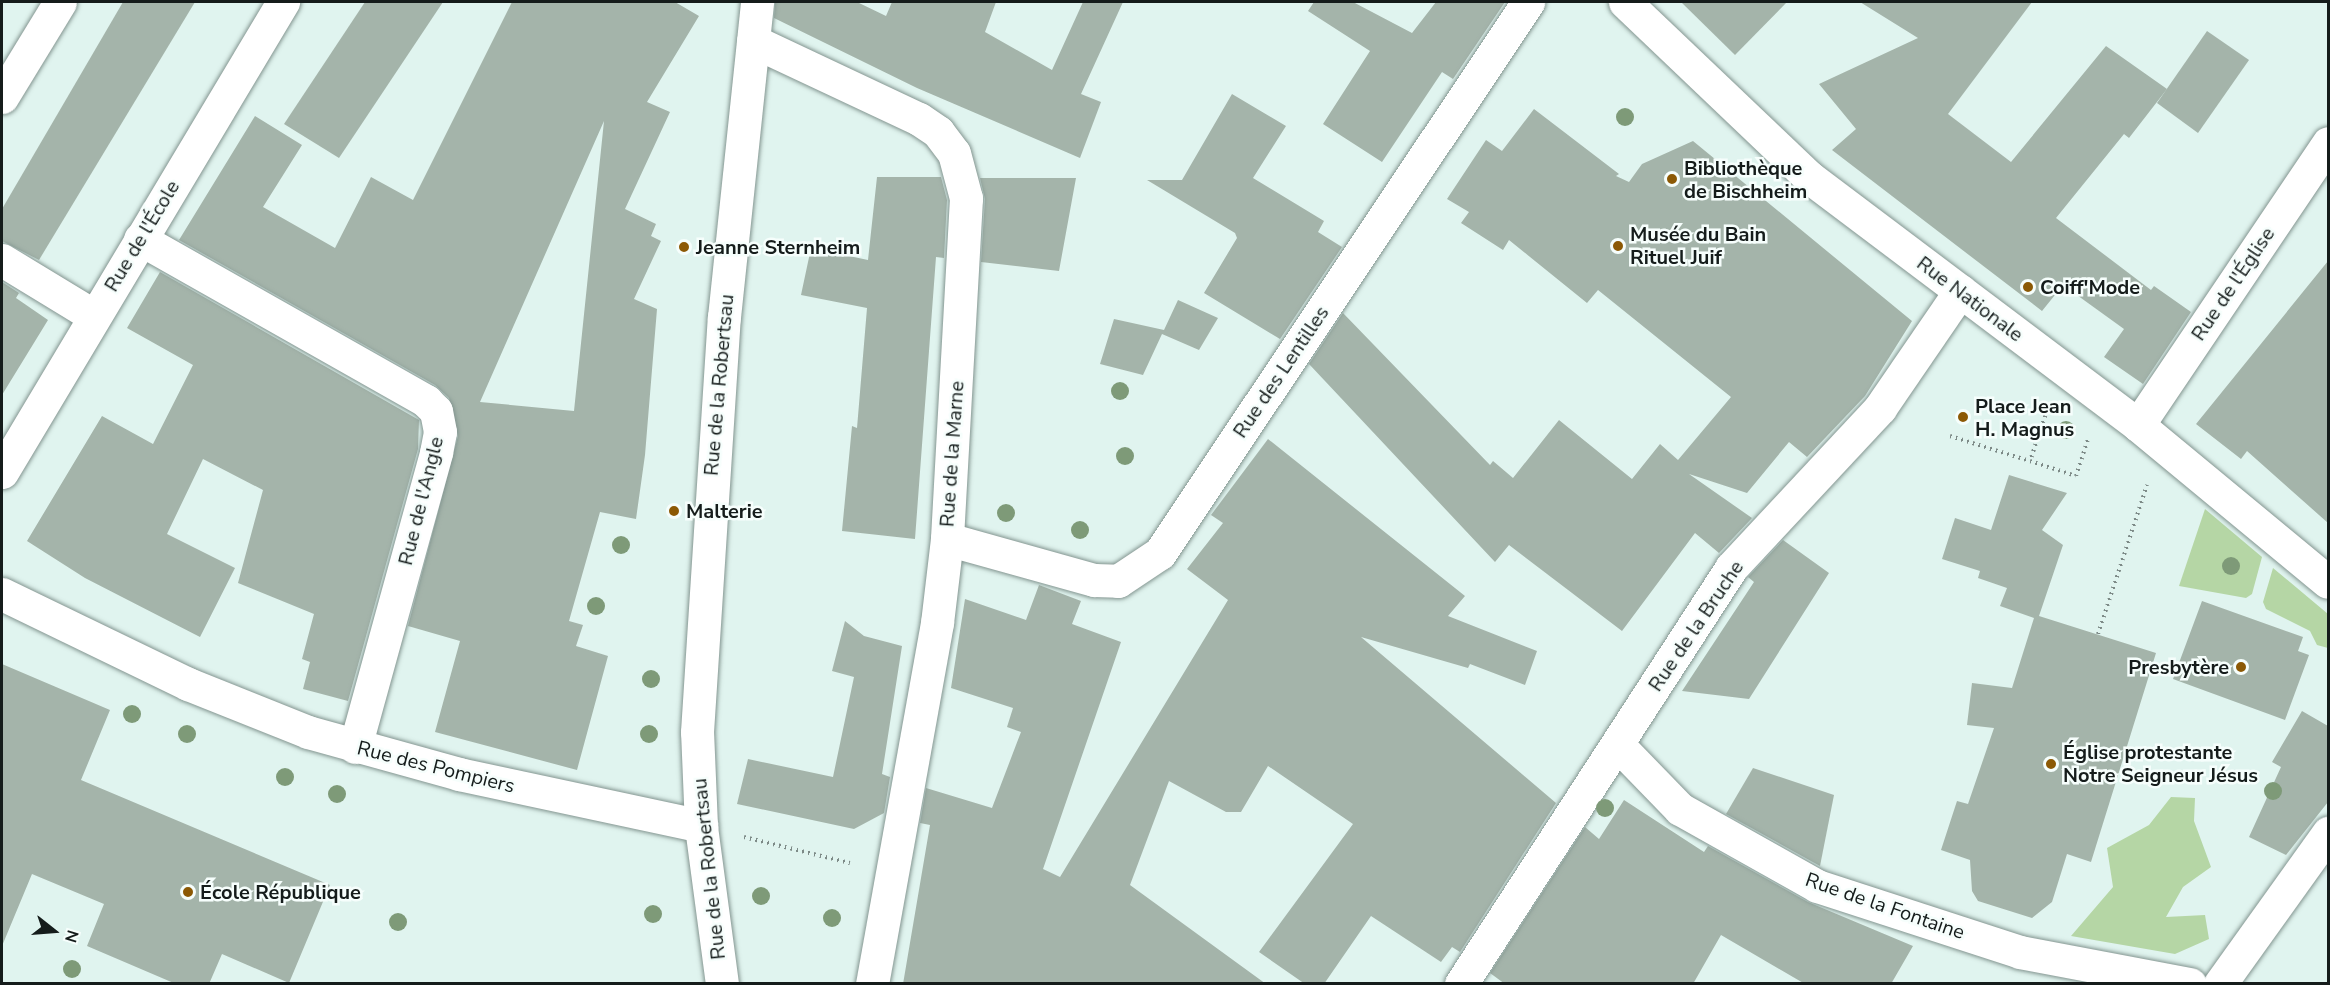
<!DOCTYPE html>
<html>
<head>
<meta charset="utf-8">
<style>
	body { margin:0 }
	#map { position:relative; width:2330px; height:985px; overflow:hidden; background:#e0f4ef; font-family:"Nunito Sans",sans-serif }
	div>[style] { position:absolute }
	.green>* { inset:0; background:#b5d6a5 }
	.building>* { inset:0; background:#a4b4aa }
	.path>* { height:4px; margin-top:-2px; transform-origin:0; background:repeating-linear-gradient(90deg,#7d8a87 0 1.5px,transparent 0 6px) }
	.roads { filter:drop-shadow(0 0 2px #839590) drop-shadow(0 0 2px #839590) }
	.minor>* { height:33px; margin:-16.5px; padding:0 16.5px; transform-origin:16.5px; border-radius:16.5px; background:#fff }
	.tertiary>* { height:33px; margin:-16.5px; padding:0 16.5px; transform-origin:16.5px; border-radius:16.5px; background:#fff }
	.trees>* { width:18px; height:18px; margin:-9px; border-radius:50%; background:#7e9a78 }
	.dots>* { width:16px; height:16px; translate:-50% -50%; box-sizing:border-box; border:3px solid #f6fefc; border-radius:50% }
	span { translate:-50% -50%; white-space:nowrap; text-align:center; line-height:1.15; -webkit-text-stroke:5px #f6fefc; paint-order:stroke }
	.poi-label { font-size:20px; color:#151c1b; font-weight:700 }
	.left { translate:0 -50%; text-align:left }
	.right { translate:-100% -50%; text-align:right }
	.street-label { font-size:20px; color:#151c1b }
	.frame { position:absolute; inset:0; border:3px solid #151c1b; pointer-events:none }
	.north { position:absolute; left:24px; top:901px; width:60px; height:60px; -webkit-text-stroke:4px #f6fefc; paint-order:stroke; rotate:107deg; font-size:16px; font-weight:700; line-height:24px; text-align:center; color:#151c1b }
	.north::after { content:''; display:block; margin:auto; width:21px; height:27px; background:#151c1b; clip-path:polygon(50% 0,100% 100%,50% 72%,0 100%) }
</style>
</head>
<body>
<div id="map">
	<div class="green">
		<div style="clip-path:polygon(2205px 509px,2262px 557px,2252px 594px,2246px 598px,2179px 586px)"></div>
		<div style="clip-path:polygon(2273px 568px,2328px 614px,2328px 648px,2317px 645px,2310px 631px,2266px 609px,2263px 602px)"></div>
		<div style="clip-path:polygon(2171px 797px,2195px 798px,2194px 821px,2211px 867px,2183px 887px,2166px 917px,2205px 915px,2209px 939px,2175px 954px,2071px 936px,2113px 887px,2107px 848px,2149px 825px)"></div>
	</div>
	<div class="building">
		<div style="clip-path:polygon(123px 2px,195px 2px,39px 260px,2px 241px,2px 209px)"></div>
		<div style="clip-path:polygon(365px 2px,443px 2px,339px 158px,284px 124px)"></div>
		<div style="clip-path:polygon(evenodd,512px 2px,675px 2px,699px 16px,647px 102px,670px 112px,625px 209px,656px 224px,651px 236px,661px 241px,634px 299px,657px 309px,645px 455px,636px 519px,600px 512px,569px 621px,583px 625px,576px 646px,608px 656px,577px 770px,435px 732px,460px 641px,408px 626px,458px 436px,449px 398px,435px 385px,179px 240px,255px 116px,302px 145px,263px 207px,335px 248px,371px 177px,413px 200px,512px 2px,604px 121px,574px 411px,480px 402px,604px 121px)"></div>
		<div style="clip-path:polygon(775px 2px,857px 2px,886px 16px,892px 2px,996px 2px,985px 32px,1052px 70px,1083px 2px,1123px 2px,1081px 94px,1101px 102px,1080px 158px,917px 88px,774px 18px)"></div>
		<div style="clip-path:polygon(1314px 2px,1353px 2px,1412px 33px,1436px 2px,1505px 2px,1453px 79px,1442px 72px,1382px 162px,1323px 124px,1370px 51px,1308px 11px)"></div>
		<div style="clip-path:polygon(1681px 2px,1787px 2px,1735px 55px)"></div>
		<div style="clip-path:polygon(1860px 2px,2032px 2px,1948px 114px,2011px 162px,2106px 46px,2167px 89px,2129px 138px,2124px 134px,2056px 218px,2151px 290px,2154px 286px,2191px 312px,2143px 384px,2104px 357px,2124px 329px,2063px 285px,2042px 311px,1832px 150px,1856px 129px,1819px 84px,1918px 38px)"></div>
		<div style="clip-path:polygon(2207px 31px,2249px 60px,2198px 133px,2157px 103px)"></div>
		<div style="clip-path:polygon(1232px 94px,1286px 126px,1253px 178px,1324px 221px,1318px 232px,1342px 247px,1280px 339px,1204px 293px,1237px 238px,1235px 233px,1147px 180px,1182px 180px)"></div>
		<div style="clip-path:polygon(1534px 109px,1619px 174px,1616px 176px,1629px 182px,1642px 164px,1693px 141px,1912px 321px,1865px 396px,1807px 457px,1789px 442px,1747px 493px,1689px 474px,1752px 518px,1719px 553px,1695px 533px,1622px 631px,1509px 545px,1495px 562px,1309px 364px,1343px 313px,1490px 465px,1493px 461px,1513px 478px,1559px 420px,1632px 479px,1660px 444px,1678px 460px,1731px 397px,1598px 290px,1587px 303px,1509px 240px,1503px 250px,1461px 223px,1469px 212px,1447px 199px,1486px 140px,1502px 151px)"></div>
		<div style="clip-path:polygon(877px 177px,941px 177px,947px 200px,944px 258px,936px 257px,915px 539px,842px 531px,852px 426px,857px 428px,867px 308px,801px 295px,811px 248px,868px 260px)"></div>
		<div style="clip-path:polygon(980px 178px,1076px 178px,1059px 271px,981px 262px,985px 199px)"></div>
		<div style="clip-path:polygon(2328px 261px,2328px 523px,2247px 451px,2241px 459px,2196px 424px)"></div>
		<div style="clip-path:polygon(160px 272px,419px 420px,418px 449px,348px 701px,303px 689px,310px 662px,302px 659px,314px 614px,238px 583px,263px 490px,203px 459px,167px 534px,235px 568px,200px 637px,85px 578px,27px 541px,102px 416px,153px 444px,193px 365px,127px 328px)"></div>
		<div style="clip-path:polygon(2px 282px,19px 293px,16px 298px,48px 320px,2px 395px)"></div>
		<div style="clip-path:polygon(1178px 300px,1218px 318px,1199px 350px,1162px 334px,1143px 375px,1100px 364px,1114px 319px,1164px 330px)"></div>
		<div style="clip-path:polygon(1268px 439px,1465px 596px,1448px 616px,1537px 651px,1525px 685px,1470px 664px,1468px 668px,1361px 637px,1556px 803px,1460px 952px,1452px 947px,1441px 962px,1371px 916px,1324px 984px,1305px 984px,1259px 952px,1353px 824px,1268px 766px,1241px 812px,1226px 812px,1169px 781px,1130px 885px,1266px 984px,903px 984px,930px 825px,920px 823px,926px 788px,992px 808px,1021px 732px,1007px 727px,1013px 708px,951px 688px,965px 599px,1026px 620px,1039px 585px,1081px 601px,1072px 624px,1121px 642px,1043px 869px,1060px 877px,1228px 600px,1187px 569px,1223px 523px,1211px 515px)"></div>
		<div style="clip-path:polygon(2009px 475px,2067px 493px,2042px 530px,2063px 545px,2039px 616px,2156px 653px,2091px 862px,2067px 854px,2052px 902px,2032px 918px,1978px 901px,1972px 891px,1970px 860px,1941px 850px,1957px 801px,1968px 804px,1994px 728px,1967px 725px,1972px 683px,2012px 688px,2034px 618px,2000px 606px,2007px 588px,1978px 578px,1980px 571px,1942px 559px,1955px 518px,1991px 530px)"></div>
		<div style="clip-path:polygon(1783px 540px,1829px 573px,1749px 699px,1682px 691px,1754px 582px,1748px 577px)"></div>
		<div style="clip-path:polygon(2202px 601px,2303px 637px,2298px 651px,2309px 655px,2285px 720px,2173px 679px)"></div>
		<div style="clip-path:polygon(845px 621px,864px 636px,902px 646px,882px 774px,890px 777px,884px 813px,854px 829px,737px 804px,748px 759px,833px 777px,854px 677px,832px 671px)"></div>
		<div style="clip-path:polygon(2px 664px,110px 710px,81px 780px,330px 885px,289px 983px,222px 954px,209px 984px,176px 984px,87px 946px,104px 904px,32px 874px,2px 946px)"></div>
		<div style="clip-path:polygon(2302px 711px,2328px 726px,2328px 802px,2286px 855px,2249px 837px,2281px 767px,2272px 762px)"></div>
		<div style="clip-path:polygon(1753px 768px,1834px 795px,1820px 866px,1726px 814px)"></div>
		<div style="clip-path:polygon(1624px 800px,1704px 852px,1708px 846px,1808px 902px,1913px 946px,1891px 984px,1805px 984px,1721px 935px,1693px 984px,1505px 984px,1490px 973px,1585px 827px,1599px 839px)"></div>
	</div>
	<div class="path">
		<div style="left:2047px;top:410px;width:54px;rotate:108.4deg"></div>
		<div style="left:2030px;top:461px;width:48px;rotate:18.1deg"></div>
		<div style="left:2076px;top:476px;width:38px;rotate:-72deg"></div>
		<div style="left:1950px;top:436px;width:84px;rotate:17.4deg"></div>
		<div style="left:2098px;top:634px;width:157px;rotate:-71.8deg"></div>
		<div style="left:744px;top:837px;width:109px;rotate:13.8deg"></div>
	</div>
	<div class="roads">
		<div class="minor">
			<div style="left:1625px;top:2px;width:254px;rotate:43.6deg"></div>
			<div style="left:1809px;top:177px;width:412px;rotate:37deg"></div>
			<div style="left:2138px;top:425px;width:246px;rotate:39.6deg"></div>
			<div style="left:753px;top:41px;width:183px;rotate:25.2deg"></div>
			<div style="left:919px;top:119px;width:23px;rotate:34deg"></div>
			<div style="left:938px;top:132px;width:26px;rotate:53deg"></div>
			<div style="left:954px;top:153px;width:47px;rotate:75.1deg"></div>
			<div style="left:966px;top:198px;width:342px;rotate:93.2deg"></div>
			<div style="left:947px;top:539px;width:85px;rotate:96.8deg"></div>
			<div style="left:937px;top:623px;width:367px;rotate:100.2deg"></div>
			<div style="left:2px;top:97px;width:111px;rotate:-58.6deg"></div>
			<div style="left:140px;top:239px;width:329px;rotate:29.5deg"></div>
			<div style="left:426px;top:401px;width:14px;rotate:45deg"></div>
			<div style="left:436px;top:411px;width:21px;rotate:79deg"></div>
			<div style="left:440px;top:432px;width:21px;rotate:101deg"></div>
			<div style="left:436px;top:453px;width:305px;rotate:105.4deg"></div>
			<div style="left:2px;top:260px;width:108px;rotate:31.3deg"></div>
			<div style="left:2138px;top:425px;width:340px;rotate:-56deg"></div>
			<div style="left:2px;top:472px;width:548px;rotate:-59.13deg"></div>
			<div style="left:947px;top:539px;width:153px;rotate:15.6deg"></div>
			<div style="left:1094px;top:580px;width:24px;rotate:2deg"></div>
			<div style="left:1118px;top:581px;width:50px;rotate:-33.7deg"></div>
			<div style="left:1160px;top:553px;width:663px;rotate:-56.26deg"></div>
			<div style="left:2px;top:594px;width:207px;rotate:25.8deg"></div>
			<div style="left:188px;top:684px;width:129px;rotate:21.8deg"></div>
			<div style="left:308px;top:732px;width:157px;rotate:15.5deg"></div>
			<div style="left:459px;top:774px;width:248px;rotate:12.1deg"></div>
			<div style="left:1618px;top:745px;width:89px;rotate:45.9deg"></div>
			<div style="left:1680px;top:809px;width:157px;rotate:29.3deg"></div>
			<div style="left:1817px;top:886px;width:213px;rotate:18deg"></div>
			<div style="left:2020px;top:952px;width:173px;rotate:10.7deg"></div>
			<div style="left:1461px;top:984px;width:496px;rotate:-57deg"></div>
			<div style="left:1731px;top:568px;width:219px;rotate:-47deg"></div>
			<div style="left:1880px;top:408px;width:142px;rotate:-55.6deg"></div>
			<div style="left:2220px;top:984px;width:186px;rotate:-54.4deg"></div>
		</div>
		<div class="tertiary">
			<div style="left:722px;top:984px;width:159px;rotate:-97.6deg"></div>
			<div style="left:701px;top:826px;width:94px;rotate:-92.4deg"></div>
			<div style="left:697px;top:732px;width:416px;rotate:-86.3deg"></div>
			<div style="left:724px;top:317px;width:317px;rotate:-84deg"></div>
		</div>
	</div>
	<div class="trees">
		<div style="left:1625px;top:117px"></div>
		<div style="left:1120px;top:391px"></div>
		<div style="left:2066px;top:430px"></div>
		<div style="left:1125px;top:456px"></div>
		<div style="left:1006px;top:513px"></div>
		<div style="left:1080px;top:530px"></div>
		<div style="left:621px;top:545px"></div>
		<div style="left:2231px;top:566px"></div>
		<div style="left:596px;top:606px"></div>
		<div style="left:651px;top:679px"></div>
		<div style="left:132px;top:714px"></div>
		<div style="left:187px;top:734px"></div>
		<div style="left:649px;top:734px"></div>
		<div style="left:285px;top:777px"></div>
		<div style="left:2273px;top:791px"></div>
		<div style="left:337px;top:794px"></div>
		<div style="left:1605px;top:808px"></div>
		<div style="left:761px;top:896px"></div>
		<div style="left:653px;top:914px"></div>
		<div style="left:832px;top:918px"></div>
		<div style="left:398px;top:922px"></div>
		<div style="left:72px;top:969px"></div>
	</div>
	<div class="dots">
		<div style="left:1672px;top:179px;background:#8c5905"></div>
		<div style="left:1618px;top:246px;background:#8c5905"></div>
		<div style="left:684px;top:247px;background:#8c5905"></div>
		<div style="left:2028px;top:287px;background:#8c5905"></div>
		<div style="left:1963px;top:417px;background:#8c5905"></div>
		<div style="left:674px;top:511px;background:#8c5905"></div>
		<div style="left:2241px;top:667px;background:#8c5905"></div>
		<div style="left:2051px;top:764px;background:#8c5905"></div>
		<div style="left:188px;top:892px;background:#8c5905"></div>
	</div>
	<div class="poi-label">
		<span class="left" style="left:1684px;top:180px">Bibliothèque<br>de Bischheim</span>
		<span class="left" style="left:1630px;top:246px">Musée du Bain<br>Rituel Juif</span>
		<span class="left" style="left:696px;top:247px">Jeanne Sternheim</span>
		<span class="left" style="left:2040px;top:287px">Coiff'Mode</span>
		<span class="left" style="left:1975px;top:418px">Place Jean<br>H. Magnus</span>
		<span class="left" style="left:686px;top:511px">Malterie</span>
		<span class="right" style="left:2229px;top:667px">Presbytère</span>
		<span class="left" style="left:2063px;top:764px">Église protestante<br>Notre Seigneur Jésus</span>
		<span class="left" style="left:200px;top:892px">École République</span>
	</div>
	<div class="street-label">
		<span style="left:142px;top:236px;rotate:-59deg">Rue de l'École</span>
		<span style="left:2233px;top:284px;rotate:-56deg">Rue de l'Église</span>
		<span style="left:1970px;top:299px;rotate:37deg">Rue Nationale</span>
		<span style="left:1281px;top:372px;rotate:-56deg">Rue des Lentilles</span>
		<span style="left:719px;top:385px;rotate:-85deg">Rue de la Robertsau</span>
		<span style="left:952px;top:454px;rotate:-86deg">Rue de la Marne</span>
		<span style="left:421px;top:501px;rotate:-76deg">Rue de l'Angle</span>
		<span style="left:1696px;top:626px;rotate:-56deg">Rue de la Bruche</span>
		<span style="left:436px;top:767px;rotate:14deg">Rue des Pompiers</span>
		<span style="left:709px;top:869px;rotate:-96deg">Rue de la Robertsau</span>
		<span style="left:1885px;top:906px;rotate:19deg">Rue de la Fontaine</span>
	</div>
	<div class="frame"></div>
	<div class="north">N</div>
</div>
</body>
</html>
